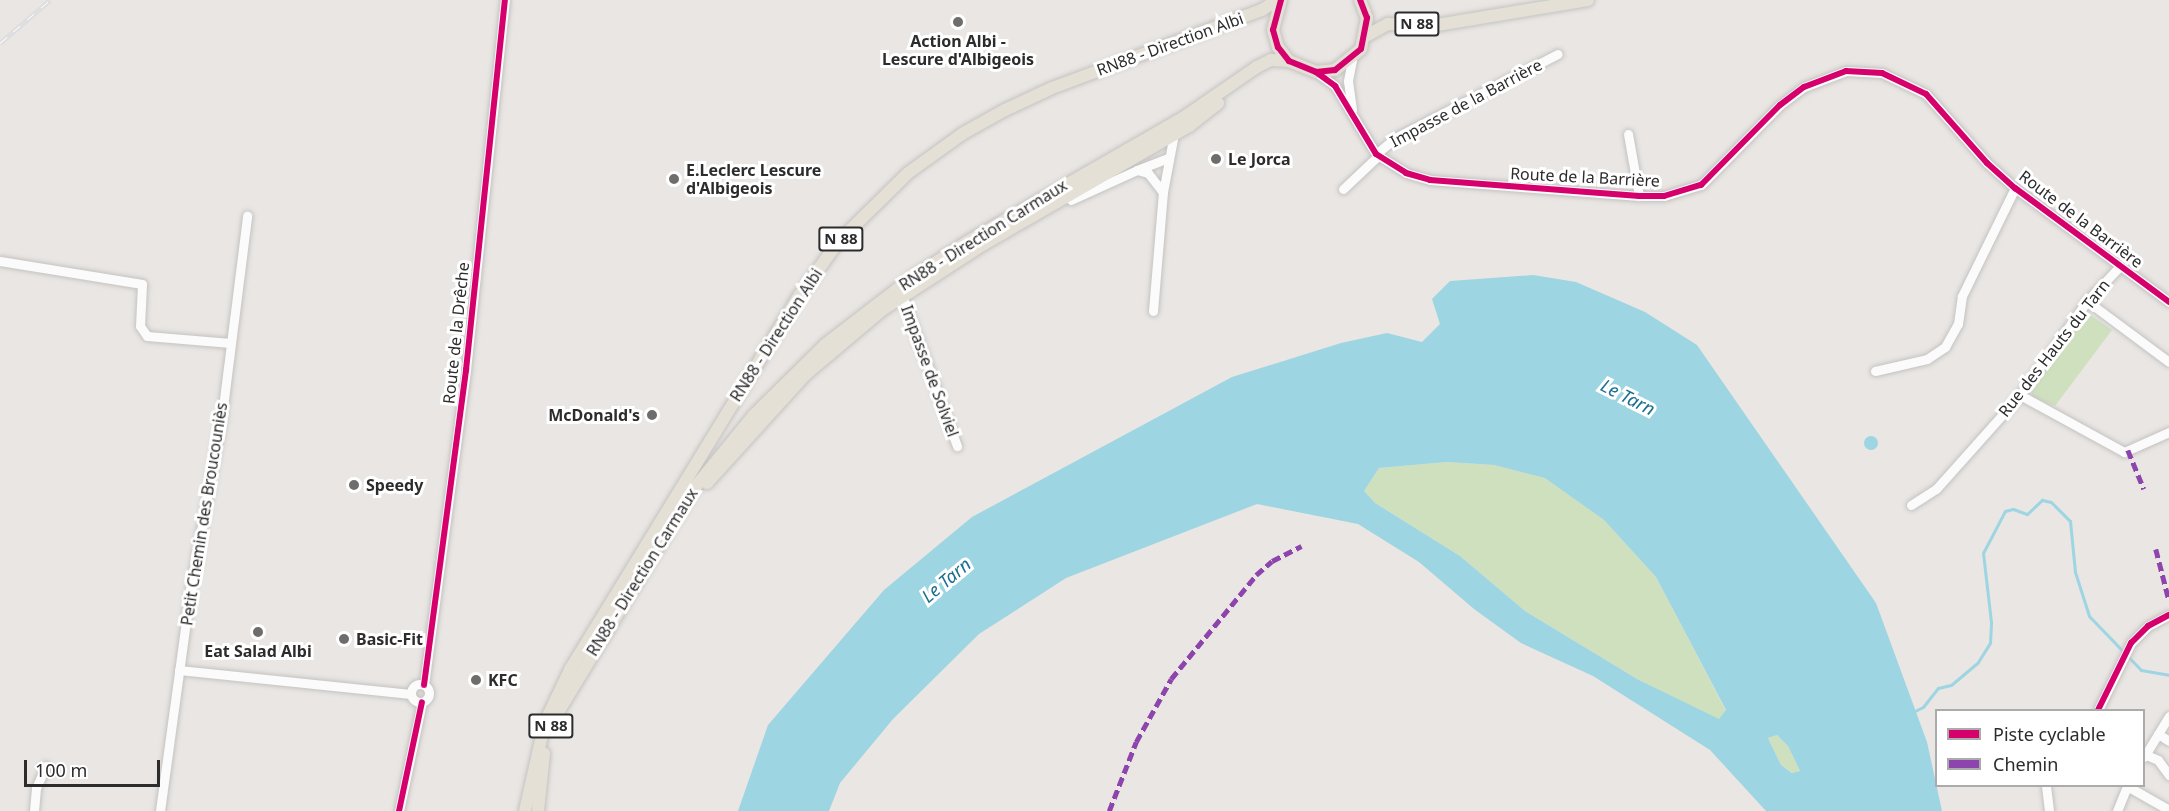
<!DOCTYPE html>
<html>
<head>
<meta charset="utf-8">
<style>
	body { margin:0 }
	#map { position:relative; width:2169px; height:811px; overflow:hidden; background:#e9e6e3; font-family:"Noto Sans",sans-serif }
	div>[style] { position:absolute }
	.green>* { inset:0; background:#cfe0bf }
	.water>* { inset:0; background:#9ed5e2 }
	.round { border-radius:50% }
	.stream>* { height:3px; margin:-1.5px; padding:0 1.5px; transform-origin:1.5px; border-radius:1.5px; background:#9ed5e2 }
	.roads { filter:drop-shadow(0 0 2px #c4c3c2) drop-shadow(0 0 2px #c4c3c2) }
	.minor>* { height:9px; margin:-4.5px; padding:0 4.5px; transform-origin:4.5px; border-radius:4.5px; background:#fcfbfb }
	.minor>.ring { margin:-4.5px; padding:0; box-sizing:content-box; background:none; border:9px solid #fcfbfb; border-radius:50% }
	.major>* { height:12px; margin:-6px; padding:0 6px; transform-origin:6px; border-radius:6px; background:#e5e0d6 }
	.rail>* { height:5px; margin-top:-2.5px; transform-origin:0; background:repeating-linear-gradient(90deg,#fff 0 9px,#dedee0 0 18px); box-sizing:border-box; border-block:2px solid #dedee0 }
	.quiet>* { height:4.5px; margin-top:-2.25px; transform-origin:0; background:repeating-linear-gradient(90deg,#8e44ad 0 9px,transparent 0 13.5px) }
	.cycleway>* { height:6px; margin:-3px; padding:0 3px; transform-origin:3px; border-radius:3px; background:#d6006c }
	.dots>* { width:16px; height:16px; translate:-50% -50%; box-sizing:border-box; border:3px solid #fff; border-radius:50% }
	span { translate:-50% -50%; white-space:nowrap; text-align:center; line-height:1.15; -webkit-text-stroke:6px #fff; paint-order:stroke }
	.shield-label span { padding:2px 4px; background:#fff; border:2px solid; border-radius:4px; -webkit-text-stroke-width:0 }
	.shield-label { font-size:15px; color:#2c2c2c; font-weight:700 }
	.poi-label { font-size:16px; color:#2c2c2c; font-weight:700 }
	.left { translate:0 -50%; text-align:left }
	.right { translate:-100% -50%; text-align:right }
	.street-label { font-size:16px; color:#2c2c2c }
	.water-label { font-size:18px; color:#1c6f8f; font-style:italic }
	.legend { position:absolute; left:1935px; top:709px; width:210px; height:78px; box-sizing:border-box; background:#fff; border:2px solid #ababab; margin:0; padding:8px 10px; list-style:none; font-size:18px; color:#2c2c2c }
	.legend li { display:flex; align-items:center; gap:12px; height:30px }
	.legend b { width:30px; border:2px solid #ababab }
	.scale { position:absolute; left:24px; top:760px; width:136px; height:27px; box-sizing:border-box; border:3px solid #2c2c2c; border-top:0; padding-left:8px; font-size:18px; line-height:21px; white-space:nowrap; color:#2c2c2c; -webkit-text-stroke:4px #fff; paint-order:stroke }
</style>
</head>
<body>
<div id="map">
	<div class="green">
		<div style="clip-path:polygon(2085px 311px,2112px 330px,2055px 406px,2033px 398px,2030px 387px)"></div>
		<div style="clip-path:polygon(1447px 462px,1494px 465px,1546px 478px,1604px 520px,1656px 577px,1726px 711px,1719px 720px,1637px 679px,1525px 611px,1460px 556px,1375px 503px,1364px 491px,1379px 468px)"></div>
		<div style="clip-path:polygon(1777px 735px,1788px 746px,1800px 771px,1793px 773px,1781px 765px,1768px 738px)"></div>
	</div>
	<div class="water">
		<div style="clip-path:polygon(evenodd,1533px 275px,1576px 282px,1645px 312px,1697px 345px,1876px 603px,1927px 742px,1942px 811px,1766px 811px,1710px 750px,1593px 676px,1521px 643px,1474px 609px,1419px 562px,1358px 524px,1257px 504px,1066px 578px,979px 634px,893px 719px,840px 783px,829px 811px,738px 811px,768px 725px,884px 590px,972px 517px,1232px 377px,1341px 343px,1387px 333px,1422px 342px,1440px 324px,1432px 299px,1450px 281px,1533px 275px,1447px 462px,1494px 465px,1545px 478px,1604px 520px,1656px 577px,1726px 710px,1719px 719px,1637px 679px,1525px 611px,1460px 556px,1375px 503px,1364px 491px,1379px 468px,1447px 462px,1533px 275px,1777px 735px,1788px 746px,1800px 771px,1792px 773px,1781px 765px,1768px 738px,1777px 735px)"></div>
		<div class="round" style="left:1864px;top:436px;width:14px;height:14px"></div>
	</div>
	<div class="stream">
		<div style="left:1913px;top:712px;width:11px;rotate:-27deg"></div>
		<div style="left:1923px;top:707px;width:24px;rotate:-52deg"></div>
		<div style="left:1938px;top:688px;width:13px;rotate:-13deg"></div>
		<div style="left:1951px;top:685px;width:35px;rotate:-40deg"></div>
		<div style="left:1978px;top:662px;width:22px;rotate:-58deg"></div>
		<div style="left:1990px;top:643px;width:21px;rotate:-87deg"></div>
		<div style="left:1991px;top:622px;width:69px;rotate:-96.6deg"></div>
		<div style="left:1983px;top:553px;width:47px;rotate:-62.4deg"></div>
		<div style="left:2005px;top:511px;width:8px;rotate:-14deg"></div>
		<div style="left:2013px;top:509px;width:15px;rotate:20deg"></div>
		<div style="left:2027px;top:514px;width:21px;rotate:-43deg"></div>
		<div style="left:2042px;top:500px;width:9px;rotate:13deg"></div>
		<div style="left:2051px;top:502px;width:27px;rotate:45deg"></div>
		<div style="left:2070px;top:521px;width:51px;rotate:84.4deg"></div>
		<div style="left:2075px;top:572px;width:46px;rotate:72.3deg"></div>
		<div style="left:2089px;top:616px;width:75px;rotate:46.1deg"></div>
		<div style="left:2141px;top:670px;width:28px;rotate:10deg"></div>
	</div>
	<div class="roads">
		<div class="minor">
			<div style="left:1352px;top:60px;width:21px;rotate:101deg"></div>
			<div style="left:1348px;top:81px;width:29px;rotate:82deg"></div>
			<div style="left:1316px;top:72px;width:24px;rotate:36deg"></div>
			<div style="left:1335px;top:86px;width:79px;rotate:58.9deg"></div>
			<div style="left:1376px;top:154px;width:36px;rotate:32deg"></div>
			<div style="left:1406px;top:173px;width:25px;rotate:16deg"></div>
			<div style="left:1430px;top:180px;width:210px;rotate:4.4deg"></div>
			<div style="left:1639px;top:196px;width:25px"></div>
			<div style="left:1664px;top:196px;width:39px;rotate:-17deg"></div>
			<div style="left:1701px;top:185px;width:112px;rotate:-45.4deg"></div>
			<div style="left:1780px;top:105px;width:30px;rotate:-37deg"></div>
			<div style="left:1804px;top:87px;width:45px;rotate:-20.9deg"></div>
			<div style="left:1846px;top:71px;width:36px;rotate:3deg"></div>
			<div style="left:1882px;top:73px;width:49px;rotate:25.5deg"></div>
			<div style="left:1926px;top:94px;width:92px;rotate:48.5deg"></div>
			<div style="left:1987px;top:163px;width:38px;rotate:42deg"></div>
			<div style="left:2015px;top:188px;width:192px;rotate:36.5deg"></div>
			<div style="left:1628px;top:134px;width:63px;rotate:79.9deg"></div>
			<div style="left:1376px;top:154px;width:25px;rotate:-40deg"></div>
			<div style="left:1395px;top:138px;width:183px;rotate:-27.3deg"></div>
			<div style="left:1137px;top:170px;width:34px;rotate:-21deg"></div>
			<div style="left:1343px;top:189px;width:48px;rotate:-43.3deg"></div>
			<div style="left:1071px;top:200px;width:72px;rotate:-24.4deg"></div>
			<div style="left:1137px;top:170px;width:11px;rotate:15deg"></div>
			<div style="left:1148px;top:173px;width:24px;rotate:52deg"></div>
			<div style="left:0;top:261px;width:144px;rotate:9.2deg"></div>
			<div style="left:142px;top:284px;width:42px;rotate:92.7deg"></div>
			<div style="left:140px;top:326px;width:12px;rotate:55deg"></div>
			<div style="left:147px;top:336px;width:84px;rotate:4.8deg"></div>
			<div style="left:902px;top:295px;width:161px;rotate:70deg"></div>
			<div style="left:2087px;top:301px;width:102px;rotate:36.6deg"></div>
			<div style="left:1153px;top:311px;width:119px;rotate:-85.2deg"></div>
			<div style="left:1163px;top:192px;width:59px;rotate:-79.3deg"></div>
			<div style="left:1875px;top:371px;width:53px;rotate:-13deg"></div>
			<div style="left:1927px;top:359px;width:22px;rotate:-34deg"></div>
			<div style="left:1945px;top:347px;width:26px;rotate:-61deg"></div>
			<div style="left:1958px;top:324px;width:28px;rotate:-82deg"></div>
			<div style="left:1962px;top:296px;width:120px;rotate:-63.9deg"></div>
			<div style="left:2020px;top:395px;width:119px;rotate:28.7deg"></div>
			<div style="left:2124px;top:452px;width:49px;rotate:-24deg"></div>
			<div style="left:1911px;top:505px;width:30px;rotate:-33deg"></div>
			<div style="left:1936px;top:489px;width:126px;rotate:-48.2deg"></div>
			<div style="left:2020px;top:395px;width:115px;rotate:-54.5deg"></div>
			<div style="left:2087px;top:301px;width:48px;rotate:-46.7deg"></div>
			<div style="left:179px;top:670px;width:233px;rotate:5.9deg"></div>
			<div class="ring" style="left:411px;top:684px;width:9px;height:9px"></div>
			<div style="left:424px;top:685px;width:318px;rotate:-82.4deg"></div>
			<div style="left:466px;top:370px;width:372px;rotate:-84deg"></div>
			<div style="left:2098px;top:710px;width:75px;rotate:-63.8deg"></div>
			<div style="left:2131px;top:643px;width:24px;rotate:-45deg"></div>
			<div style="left:2148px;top:626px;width:24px;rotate:-28deg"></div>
			<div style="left:2158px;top:734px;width:13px;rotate:32deg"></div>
			<div style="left:2144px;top:754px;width:15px;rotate:23deg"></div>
			<div style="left:2158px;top:760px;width:19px;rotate:54deg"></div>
			<div style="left:2144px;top:757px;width:48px;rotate:-58.6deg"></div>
			<div style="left:2046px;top:786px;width:25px;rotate:83deg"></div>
			<div style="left:2127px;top:786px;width:48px;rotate:29.7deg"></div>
			<div style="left:34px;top:811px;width:23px;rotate:-85deg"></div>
			<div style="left:36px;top:788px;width:24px;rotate:-66deg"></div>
			<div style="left:160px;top:811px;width:227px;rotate:-82.2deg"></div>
			<div style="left:191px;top:586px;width:174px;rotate:-79.7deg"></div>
			<div style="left:222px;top:415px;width:201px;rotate:-82.8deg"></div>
			<div style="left:399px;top:811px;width:111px;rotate:-78.1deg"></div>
			<div style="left:2117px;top:811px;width:27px;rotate:-68deg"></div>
		</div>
		<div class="major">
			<div style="left:1281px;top:0;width:31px;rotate:105deg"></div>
			<div style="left:1273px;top:30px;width:18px;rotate:74deg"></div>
			<div style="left:1278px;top:47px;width:18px;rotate:52deg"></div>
			<div style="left:1289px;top:61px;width:29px;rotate:22deg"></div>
			<div style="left:1316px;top:72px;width:19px;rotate:-6deg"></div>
			<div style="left:1335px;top:70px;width:33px;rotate:-39deg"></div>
			<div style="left:1361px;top:49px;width:32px;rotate:-79deg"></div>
			<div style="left:1367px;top:18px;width:19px;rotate:-111deg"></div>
			<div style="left:1366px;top:36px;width:25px;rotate:-29deg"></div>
			<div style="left:1388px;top:24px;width:49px;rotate:1.2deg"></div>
			<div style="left:1437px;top:25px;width:153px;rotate:-9.4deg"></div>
			<div style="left:707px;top:483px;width:147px;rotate:-47.8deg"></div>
			<div style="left:806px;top:374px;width:99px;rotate:-40.1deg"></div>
			<div style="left:882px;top:310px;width:121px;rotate:-32.9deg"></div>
			<div style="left:984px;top:244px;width:237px;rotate:-29.9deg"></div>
			<div style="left:1189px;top:126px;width:37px;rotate:-38deg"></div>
			<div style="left:557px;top:714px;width:261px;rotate:-58.8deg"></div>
			<div style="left:692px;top:491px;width:98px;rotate:-50.8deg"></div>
			<div style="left:754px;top:415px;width:101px;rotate:-44.6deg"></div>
			<div style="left:826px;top:344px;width:110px;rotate:-37.6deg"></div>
			<div style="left:913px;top:277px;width:64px;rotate:-32.9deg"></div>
			<div style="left:967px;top:242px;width:249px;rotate:-29.9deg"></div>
			<div style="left:1183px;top:118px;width:90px;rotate:-34.6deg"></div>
			<div style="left:1257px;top:67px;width:16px;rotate:-27deg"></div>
			<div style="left:1271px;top:60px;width:18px;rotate:3deg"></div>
			<div style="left:525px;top:811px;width:91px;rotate:-77.3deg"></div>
			<div style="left:545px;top:722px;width:60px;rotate:-64.3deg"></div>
			<div style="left:571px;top:668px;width:438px;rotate:-58.5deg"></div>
			<div style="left:800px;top:295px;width:65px;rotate:-54.4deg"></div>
			<div style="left:838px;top:242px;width:98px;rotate:-44.6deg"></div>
			<div style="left:908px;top:173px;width:67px;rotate:-35.8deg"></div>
			<div style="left:962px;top:134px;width:49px;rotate:-29.2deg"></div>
			<div style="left:1005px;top:110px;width:52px;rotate:-25.1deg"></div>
			<div style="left:1052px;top:88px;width:224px;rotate:-20.4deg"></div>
			<div style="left:1262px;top:10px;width:18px;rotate:-34deg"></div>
			<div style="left:538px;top:811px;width:58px;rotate:-84.1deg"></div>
		</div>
	</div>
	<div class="rail">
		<div style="left:0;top:43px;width:66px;rotate:-40.7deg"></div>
	</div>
	<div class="quiet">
		<div style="left:2128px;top:450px;width:42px;rotate:67.7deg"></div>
		<div style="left:2156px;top:549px;width:53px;rotate:75.7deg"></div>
		<div style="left:1109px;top:811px;width:74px;rotate:-68.6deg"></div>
		<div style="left:1136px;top:742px;width:72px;rotate:-60.9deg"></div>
		<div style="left:1171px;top:679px;width:134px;rotate:-50.7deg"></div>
		<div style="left:1256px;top:575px;width:21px;rotate:-41deg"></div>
		<div style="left:1272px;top:561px;width:33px;rotate:-27deg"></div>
	</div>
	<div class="cycleway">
		<div style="left:1281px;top:0;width:31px;rotate:105deg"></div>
		<div style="left:1273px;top:30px;width:18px;rotate:74deg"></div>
		<div style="left:1278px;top:47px;width:18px;rotate:52deg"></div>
		<div style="left:1289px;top:61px;width:29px;rotate:22deg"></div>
		<div style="left:1316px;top:72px;width:19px;rotate:-6deg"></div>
		<div style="left:1335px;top:70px;width:33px;rotate:-39deg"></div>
		<div style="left:1361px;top:49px;width:32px;rotate:-79deg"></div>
		<div style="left:1367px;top:18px;width:19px;rotate:-111deg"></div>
		<div style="left:1316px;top:72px;width:24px;rotate:36deg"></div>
		<div style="left:1335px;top:86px;width:79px;rotate:58.9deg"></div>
		<div style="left:1376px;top:154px;width:36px;rotate:32deg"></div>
		<div style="left:1406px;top:173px;width:25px;rotate:16deg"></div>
		<div style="left:1430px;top:180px;width:210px;rotate:4.4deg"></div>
		<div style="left:1639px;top:196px;width:25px"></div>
		<div style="left:1664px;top:196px;width:39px;rotate:-17deg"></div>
		<div style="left:1701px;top:185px;width:112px;rotate:-45.4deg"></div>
		<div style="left:1780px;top:105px;width:30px;rotate:-37deg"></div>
		<div style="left:1804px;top:87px;width:45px;rotate:-20.9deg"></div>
		<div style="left:1846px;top:71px;width:36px;rotate:3deg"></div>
		<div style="left:1882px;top:73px;width:49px;rotate:25.5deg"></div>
		<div style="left:1926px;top:94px;width:92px;rotate:48.5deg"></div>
		<div style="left:1987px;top:163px;width:38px;rotate:42deg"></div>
		<div style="left:2015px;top:188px;width:192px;rotate:36.5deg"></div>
		<div style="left:424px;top:685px;width:318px;rotate:-82.4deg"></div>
		<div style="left:466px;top:370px;width:372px;rotate:-84deg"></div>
		<div style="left:2098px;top:710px;width:75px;rotate:-63.8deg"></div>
		<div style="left:2131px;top:643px;width:24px;rotate:-45deg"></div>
		<div style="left:2148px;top:626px;width:24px;rotate:-28deg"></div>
		<div style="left:399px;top:811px;width:111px;rotate:-78.1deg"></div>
	</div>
	<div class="dots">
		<div style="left:958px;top:22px;background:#6e6d6c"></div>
		<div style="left:1216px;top:159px;background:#6e6d6c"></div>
		<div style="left:674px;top:179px;background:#6e6d6c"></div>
		<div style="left:652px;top:415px;background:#6e6d6c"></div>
		<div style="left:354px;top:485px;background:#6e6d6c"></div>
		<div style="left:258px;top:632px;background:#6e6d6c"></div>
		<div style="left:344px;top:639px;background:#6e6d6c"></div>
		<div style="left:476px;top:680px;background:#6e6d6c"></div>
	</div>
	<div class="shield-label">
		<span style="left:1417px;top:24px">N 88</span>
		<span style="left:841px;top:239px">N 88</span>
		<span style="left:551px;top:726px">N 88</span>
	</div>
	<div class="poi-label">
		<span style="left:958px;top:50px">Action Albi -<br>Lescure d'Albigeois</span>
		<span class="left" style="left:1228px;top:159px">Le Jorca</span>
		<span class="left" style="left:686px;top:179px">E.Leclerc Lescure<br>d'Albigeois</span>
		<span class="right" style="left:640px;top:415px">McDonald's</span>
		<span class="left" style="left:366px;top:485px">Speedy</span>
		<span class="left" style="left:356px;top:639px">Basic-Fit</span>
		<span style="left:258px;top:651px">Eat Salad Albi</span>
		<span class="left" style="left:488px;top:680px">KFC</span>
	</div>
	<div class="street-label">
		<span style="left:1170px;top:44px;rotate:-20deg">RN88 - Direction Albi</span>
		<span style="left:1466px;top:103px;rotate:-28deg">Impasse de la Barrière</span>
		<span style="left:1585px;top:177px;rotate:3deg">Route de la Barrière</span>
		<span style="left:2081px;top:219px;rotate:37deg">Route de la Barrière</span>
		<span style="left:983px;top:235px;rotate:-32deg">RN88 - Direction Carmaux</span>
		<span style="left:456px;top:333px;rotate:-84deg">Route de la Drêche</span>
		<span style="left:776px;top:335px;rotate:-57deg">RN88 - Direction Albi</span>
		<span style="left:2054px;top:348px;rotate:-52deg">Rue des Hauts du Tarn</span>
		<span style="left:930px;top:371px;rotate:70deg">Impasse de Solviel</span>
		<span style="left:204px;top:514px;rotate:-81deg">Petit Chemin des Broucouniès</span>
		<span style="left:642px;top:572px;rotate:-58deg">RN88 - Direction Carmaux</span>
	</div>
	<div class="water-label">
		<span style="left:1628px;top:397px;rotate:27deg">Le Tarn</span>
		<span style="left:946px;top:580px;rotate:-40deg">Le Tarn</span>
	</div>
	<ul class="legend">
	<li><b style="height:8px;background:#d6006c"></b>Piste cyclable</li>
	<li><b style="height:8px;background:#8e44ad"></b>Chemin</li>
	</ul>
	<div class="scale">100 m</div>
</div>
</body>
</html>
